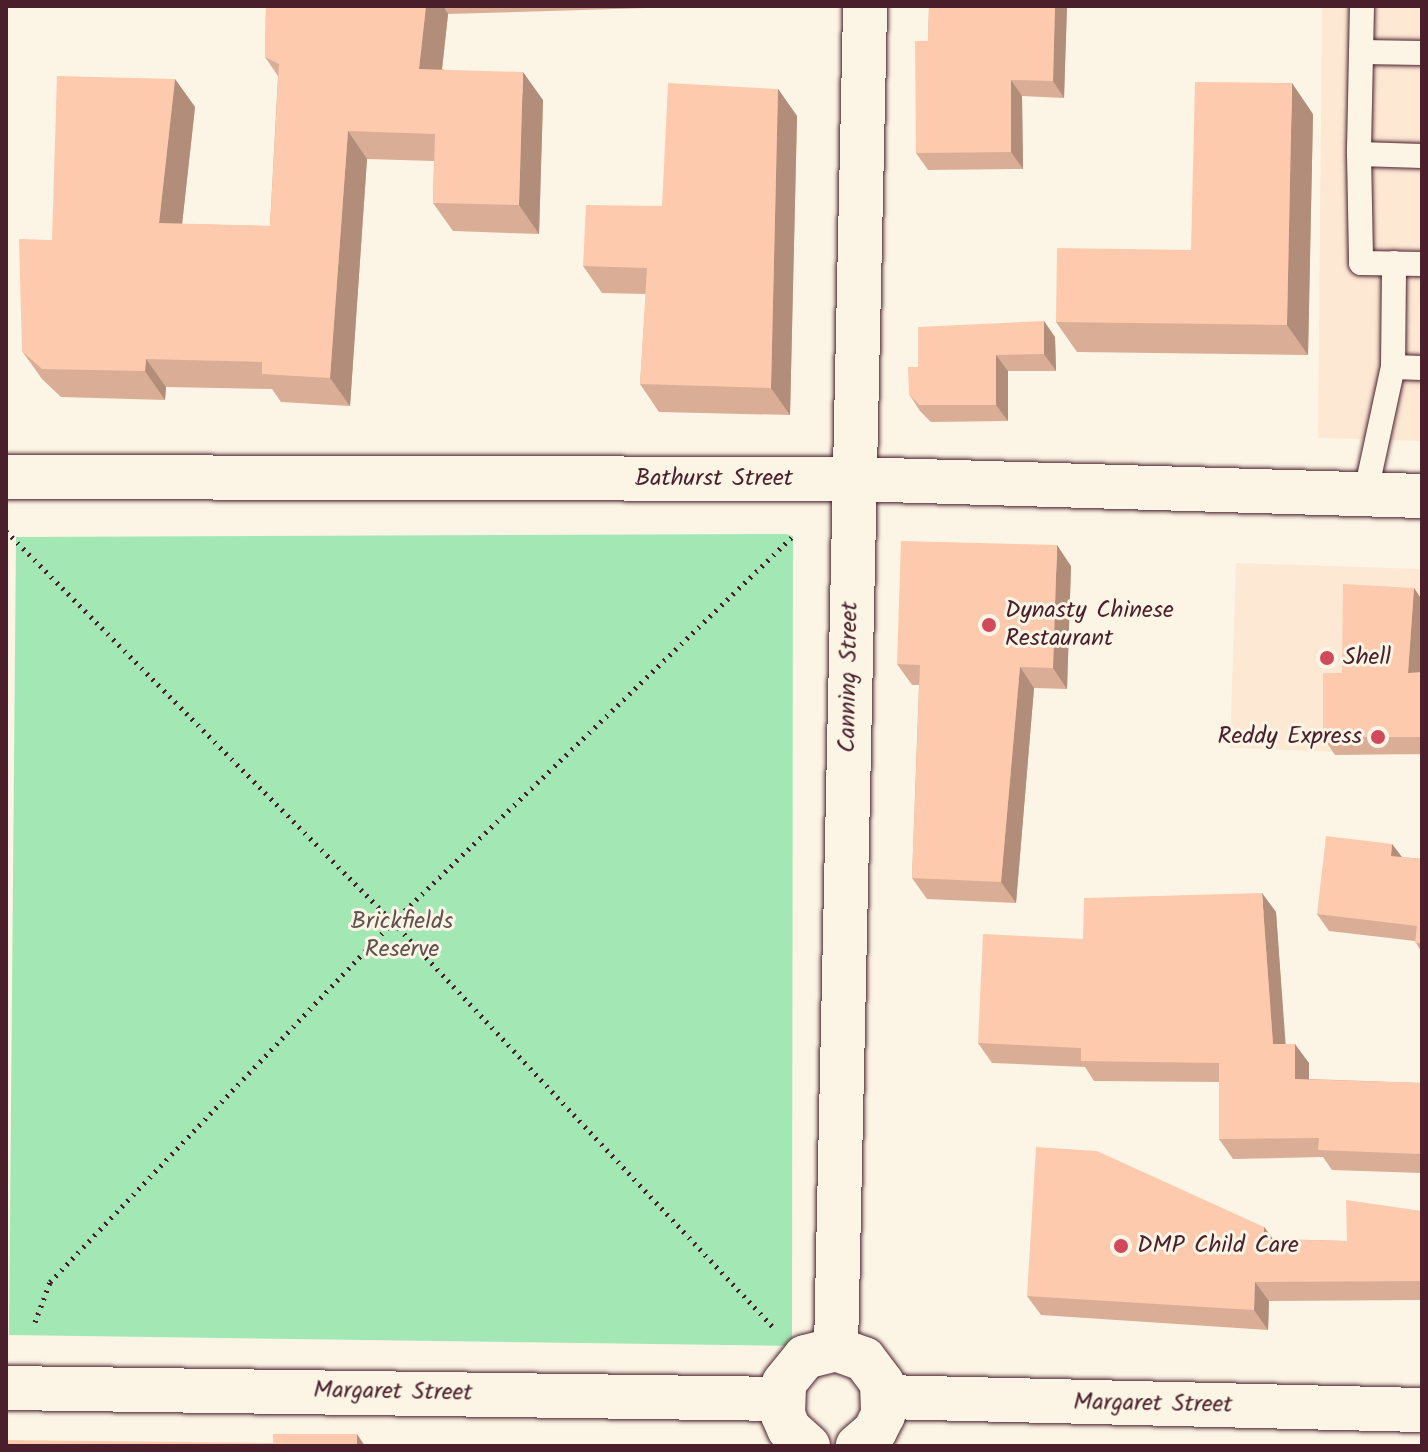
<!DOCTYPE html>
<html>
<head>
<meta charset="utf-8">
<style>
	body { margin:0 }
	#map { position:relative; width:1428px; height:1452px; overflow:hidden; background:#fcf5e5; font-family:Kalam,sans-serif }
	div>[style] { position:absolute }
	.built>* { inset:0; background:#fde8d4 }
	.green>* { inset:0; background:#a3e8b4 }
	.path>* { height:5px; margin-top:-2.5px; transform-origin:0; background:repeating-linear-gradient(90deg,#4a1f2b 0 2px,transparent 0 8px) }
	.roads { filter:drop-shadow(0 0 2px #4a1f2b) drop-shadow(0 0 2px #4a1f2b) }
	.lane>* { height:24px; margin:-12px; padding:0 12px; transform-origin:12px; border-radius:12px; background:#fcf5e5 }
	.street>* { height:44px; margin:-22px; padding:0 22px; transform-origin:22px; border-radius:22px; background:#fcf5e5 }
	.highway>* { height:44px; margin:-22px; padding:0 22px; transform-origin:22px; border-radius:22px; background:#fcf5e5 }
	.wall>* { inset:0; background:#daae96 }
	.shaded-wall>* { inset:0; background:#b28d7a }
	.building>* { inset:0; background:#fecaae }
	.dots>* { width:22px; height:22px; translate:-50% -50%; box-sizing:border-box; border:4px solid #fcf5e5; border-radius:50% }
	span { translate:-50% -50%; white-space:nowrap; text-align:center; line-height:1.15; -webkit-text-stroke:6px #fcf5e5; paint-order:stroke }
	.street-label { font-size:24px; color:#4a1f2b }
	.poi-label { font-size:24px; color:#4a1f2b }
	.left { translate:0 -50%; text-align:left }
	.right { translate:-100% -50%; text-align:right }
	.park-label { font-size:24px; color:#60514d }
	.frame { position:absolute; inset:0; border:8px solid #4a1f2b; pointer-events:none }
</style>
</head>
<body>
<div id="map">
	<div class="built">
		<div style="clip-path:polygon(1322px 6px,1422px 6px,1422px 441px,1318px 438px)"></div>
		<div style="clip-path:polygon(1236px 563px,1422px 569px,1422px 755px,1230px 748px)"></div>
	</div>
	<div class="green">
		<div style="clip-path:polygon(786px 534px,793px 536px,792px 1346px,9px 1335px,16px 537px)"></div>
	</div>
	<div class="path">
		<div style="left:6px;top:531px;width:550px;rotate:45.29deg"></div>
		<div style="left:393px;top:922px;width:557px;rotate:46.82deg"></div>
		<div style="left:35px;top:1322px;width:43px;rotate:-69.4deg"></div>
		<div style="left:50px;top:1282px;width:497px;rotate:-46.4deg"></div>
		<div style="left:393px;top:922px;width:556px;rotate:-43.98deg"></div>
	</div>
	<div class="roads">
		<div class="lane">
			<div style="left:1362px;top:6px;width:148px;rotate:91.2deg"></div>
			<div style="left:1359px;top:154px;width:63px;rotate:1.8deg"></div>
			<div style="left:1361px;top:52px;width:61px;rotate:0.9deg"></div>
			<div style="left:1359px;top:154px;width:109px;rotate:88.9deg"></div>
			<div style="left:1361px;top:263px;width:61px;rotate:0.9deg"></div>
			<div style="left:1393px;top:367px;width:29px;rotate:2deg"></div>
			<div style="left:1365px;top:496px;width:132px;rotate:-77.8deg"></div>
			<div style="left:1393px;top:367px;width:104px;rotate:-89.4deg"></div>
		</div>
		<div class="street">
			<div style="left:836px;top:1349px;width:1343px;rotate:-88.76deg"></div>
			<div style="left:6px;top:1388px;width:775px;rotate:0.81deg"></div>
			<div style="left:885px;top:1397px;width:537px;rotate:1.39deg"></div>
			<div style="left:808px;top:1446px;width:25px;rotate:-138deg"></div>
			<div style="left:789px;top:1429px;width:15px;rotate:-113deg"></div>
			<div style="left:783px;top:1415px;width:32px;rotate:-88deg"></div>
			<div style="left:784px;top:1383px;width:33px;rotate:-51deg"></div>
			<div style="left:805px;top:1357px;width:32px;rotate:-14deg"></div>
			<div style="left:836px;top:1349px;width:30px;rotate:20deg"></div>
			<div style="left:864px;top:1359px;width:30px;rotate:53deg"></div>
			<div style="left:882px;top:1383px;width:32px;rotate:88deg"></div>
			<div style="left:883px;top:1415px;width:18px;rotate:117deg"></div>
			<div style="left:875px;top:1431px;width:23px;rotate:139deg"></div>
		</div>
		<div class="highway">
			<div style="left:6px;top:477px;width:847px;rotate:0.14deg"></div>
			<div style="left:853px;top:479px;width:569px;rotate:1.71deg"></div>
		</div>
	</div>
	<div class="wall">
		<div style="clip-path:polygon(266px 6px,714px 6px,448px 14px,442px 69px,543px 100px,539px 234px,453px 231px,433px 203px,434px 161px,367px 159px,350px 406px,281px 402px,272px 389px,166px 387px,165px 400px,61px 397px,42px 379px,22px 351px,52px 240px,175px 79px,195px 107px,182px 224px,270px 226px,278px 76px,265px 57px)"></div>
		<div style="clip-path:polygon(929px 6px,1067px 6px,1064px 98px,1022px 96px,1023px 169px,928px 170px,916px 153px,928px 41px)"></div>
		<div style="clip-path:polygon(778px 89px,797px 116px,790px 415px,659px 412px,640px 384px,646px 294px,602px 293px,583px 266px,662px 206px)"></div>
		<div style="clip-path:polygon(1313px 114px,1308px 355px,1077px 352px,1056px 322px,1191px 250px)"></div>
		<div style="clip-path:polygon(1055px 337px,1056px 371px,1008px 371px,1008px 421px,931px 422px,920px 411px,909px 394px,918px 367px)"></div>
		<div style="clip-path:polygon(1071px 566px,1067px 689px,1034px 688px,1016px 903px,927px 899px,912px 878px,919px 685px,912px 685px,897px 664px)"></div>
		<div style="clip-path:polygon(1414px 588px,1422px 600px,1421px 672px,1422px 672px,1422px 754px,1335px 755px,1323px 737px,1342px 673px)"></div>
		<div style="clip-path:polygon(1392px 844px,1402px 857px,1422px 859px,1422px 953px,1415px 941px,1329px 931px,1317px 914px)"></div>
		<div style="clip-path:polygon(1276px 912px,1285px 1044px,1309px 1063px,1309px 1079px,1422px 1083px,1422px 1173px,1332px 1170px,1323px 1157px,1233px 1159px,1219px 1139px,1219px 1082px,1094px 1081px,1085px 1067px,992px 1063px,978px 1043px,1083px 939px)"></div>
		<div style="clip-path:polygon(1422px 1211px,1422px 1300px,1269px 1301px,1268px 1330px,1041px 1315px,1027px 1296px,1264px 1227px,1273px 1239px,1347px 1241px)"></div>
	</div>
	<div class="shaded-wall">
		<div style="clip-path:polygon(426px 6px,443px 6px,448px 14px,439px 97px,419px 69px)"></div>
		<div style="clip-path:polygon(1055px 6px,1067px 6px,1064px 98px,1053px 81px)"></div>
		<div style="clip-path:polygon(523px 72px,543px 100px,539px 234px,519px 205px)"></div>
		<div style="clip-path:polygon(175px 79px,195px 107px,179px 252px,159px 223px)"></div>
		<div style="clip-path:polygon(1011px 80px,1022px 96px,1023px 169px,1011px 152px)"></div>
		<div style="clip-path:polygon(1292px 83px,1313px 114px,1308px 355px,1287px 325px)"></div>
		<div style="clip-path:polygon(778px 89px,797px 116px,790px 415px,771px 388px)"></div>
		<div style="clip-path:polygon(348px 131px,367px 159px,350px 406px,330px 378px)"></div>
		<div style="clip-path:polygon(1044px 321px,1055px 337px,1056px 371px,1044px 354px)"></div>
		<div style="clip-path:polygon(996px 355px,1008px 371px,1008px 421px,996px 405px)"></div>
		<div style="clip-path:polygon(146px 359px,166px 387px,165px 400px,145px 371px)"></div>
		<div style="clip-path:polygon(1057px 545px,1071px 566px,1067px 689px,1053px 668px)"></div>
		<div style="clip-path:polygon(1414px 588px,1422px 600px,1422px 657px,1420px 690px,1408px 673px)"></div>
		<div style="clip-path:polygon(1020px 667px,1034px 688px,1016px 903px,1001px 882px)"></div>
		<div style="clip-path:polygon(1392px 844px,1404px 860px,1391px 856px)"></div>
		<div style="clip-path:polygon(1262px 893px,1276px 912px,1287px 1063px,1273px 1044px)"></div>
		<div style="clip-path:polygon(1295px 1044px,1309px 1063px,1309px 1098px,1295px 1079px)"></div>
		<div style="clip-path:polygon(1264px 1227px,1278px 1246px,1264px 1239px)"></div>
		<div style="clip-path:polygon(1255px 1282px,1269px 1301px,1268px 1330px,1254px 1310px)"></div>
		<div style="clip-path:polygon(357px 1434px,365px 1446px,357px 1446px)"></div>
	</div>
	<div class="building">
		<div style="clip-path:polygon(266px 6px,426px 6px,419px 69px,523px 72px,519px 205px,433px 203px,435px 134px,348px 131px,330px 378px,262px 374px,262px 362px,146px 359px,145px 371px,42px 369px,22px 351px,19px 239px,52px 240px,57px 76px,175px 79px,159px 223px,270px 226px,279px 64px,265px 57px)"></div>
		<div style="clip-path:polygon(929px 6px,1055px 6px,1053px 81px,1011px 80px,1011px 152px,916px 153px,915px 41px,928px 41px)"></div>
		<div style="clip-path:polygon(1195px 82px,1292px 83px,1287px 325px,1056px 322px,1057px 248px,1191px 250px)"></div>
		<div style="clip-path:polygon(668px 83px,778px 89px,771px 388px,640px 384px,647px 268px,583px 266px,586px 205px,662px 206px)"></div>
		<div style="clip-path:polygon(1044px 321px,1044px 354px,996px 355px,996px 405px,919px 405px,909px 394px,908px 367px,918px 367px,918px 327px)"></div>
		<div style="clip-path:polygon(901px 541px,1057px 545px,1053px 668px,1020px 667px,1001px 882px,912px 878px,920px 665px,897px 664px)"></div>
		<div style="clip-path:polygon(1343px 584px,1414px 588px,1408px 673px,1422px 672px,1422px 737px,1323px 737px,1323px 673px,1342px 673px)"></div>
		<div style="clip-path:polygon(1326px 836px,1392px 844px,1391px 856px,1422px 859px,1422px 943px,1415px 943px,1417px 926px,1317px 914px)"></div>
		<div style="clip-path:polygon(1262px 893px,1273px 1044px,1295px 1044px,1295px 1079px,1422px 1083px,1422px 1154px,1318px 1150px,1319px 1138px,1219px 1139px,1219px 1063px,1081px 1061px,1081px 1048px,978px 1043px,983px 934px,1083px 939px,1084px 898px)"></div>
		<div style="clip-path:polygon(1036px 1147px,1097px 1151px,1264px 1227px,1264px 1239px,1347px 1241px,1346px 1200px,1422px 1211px,1422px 1281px,1255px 1282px,1254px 1310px,1027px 1296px)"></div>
		<div style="clip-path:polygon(273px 1434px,357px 1434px,357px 1446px,6px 1446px,6px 1440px,273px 1443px)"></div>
	</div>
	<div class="dots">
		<div style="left:989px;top:625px;background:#d1495b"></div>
		<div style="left:1327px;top:658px;background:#d1495b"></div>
		<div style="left:1378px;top:737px;background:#d1495b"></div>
		<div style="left:1121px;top:1246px;background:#d1495b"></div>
	</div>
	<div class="street-label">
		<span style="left:714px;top:479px">Bathurst Street</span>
		<span style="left:849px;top:677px;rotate:-89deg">Canning Street</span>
		<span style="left:393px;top:1392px;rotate:1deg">Margaret Street</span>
		<span style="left:1153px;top:1404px;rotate:1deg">Margaret Street</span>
	</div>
	<div class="poi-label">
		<span class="left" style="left:1005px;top:625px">Dynasty Chinese<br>Restaurant</span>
		<span class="left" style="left:1343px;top:658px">Shell</span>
		<span class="right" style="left:1362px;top:737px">Reddy Express</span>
		<span class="left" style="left:1137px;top:1246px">DMP Child Care</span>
	</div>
	<div class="park-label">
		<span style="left:402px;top:936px">Brickfields<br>Reserve</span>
	</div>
	<div class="frame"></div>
</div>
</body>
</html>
